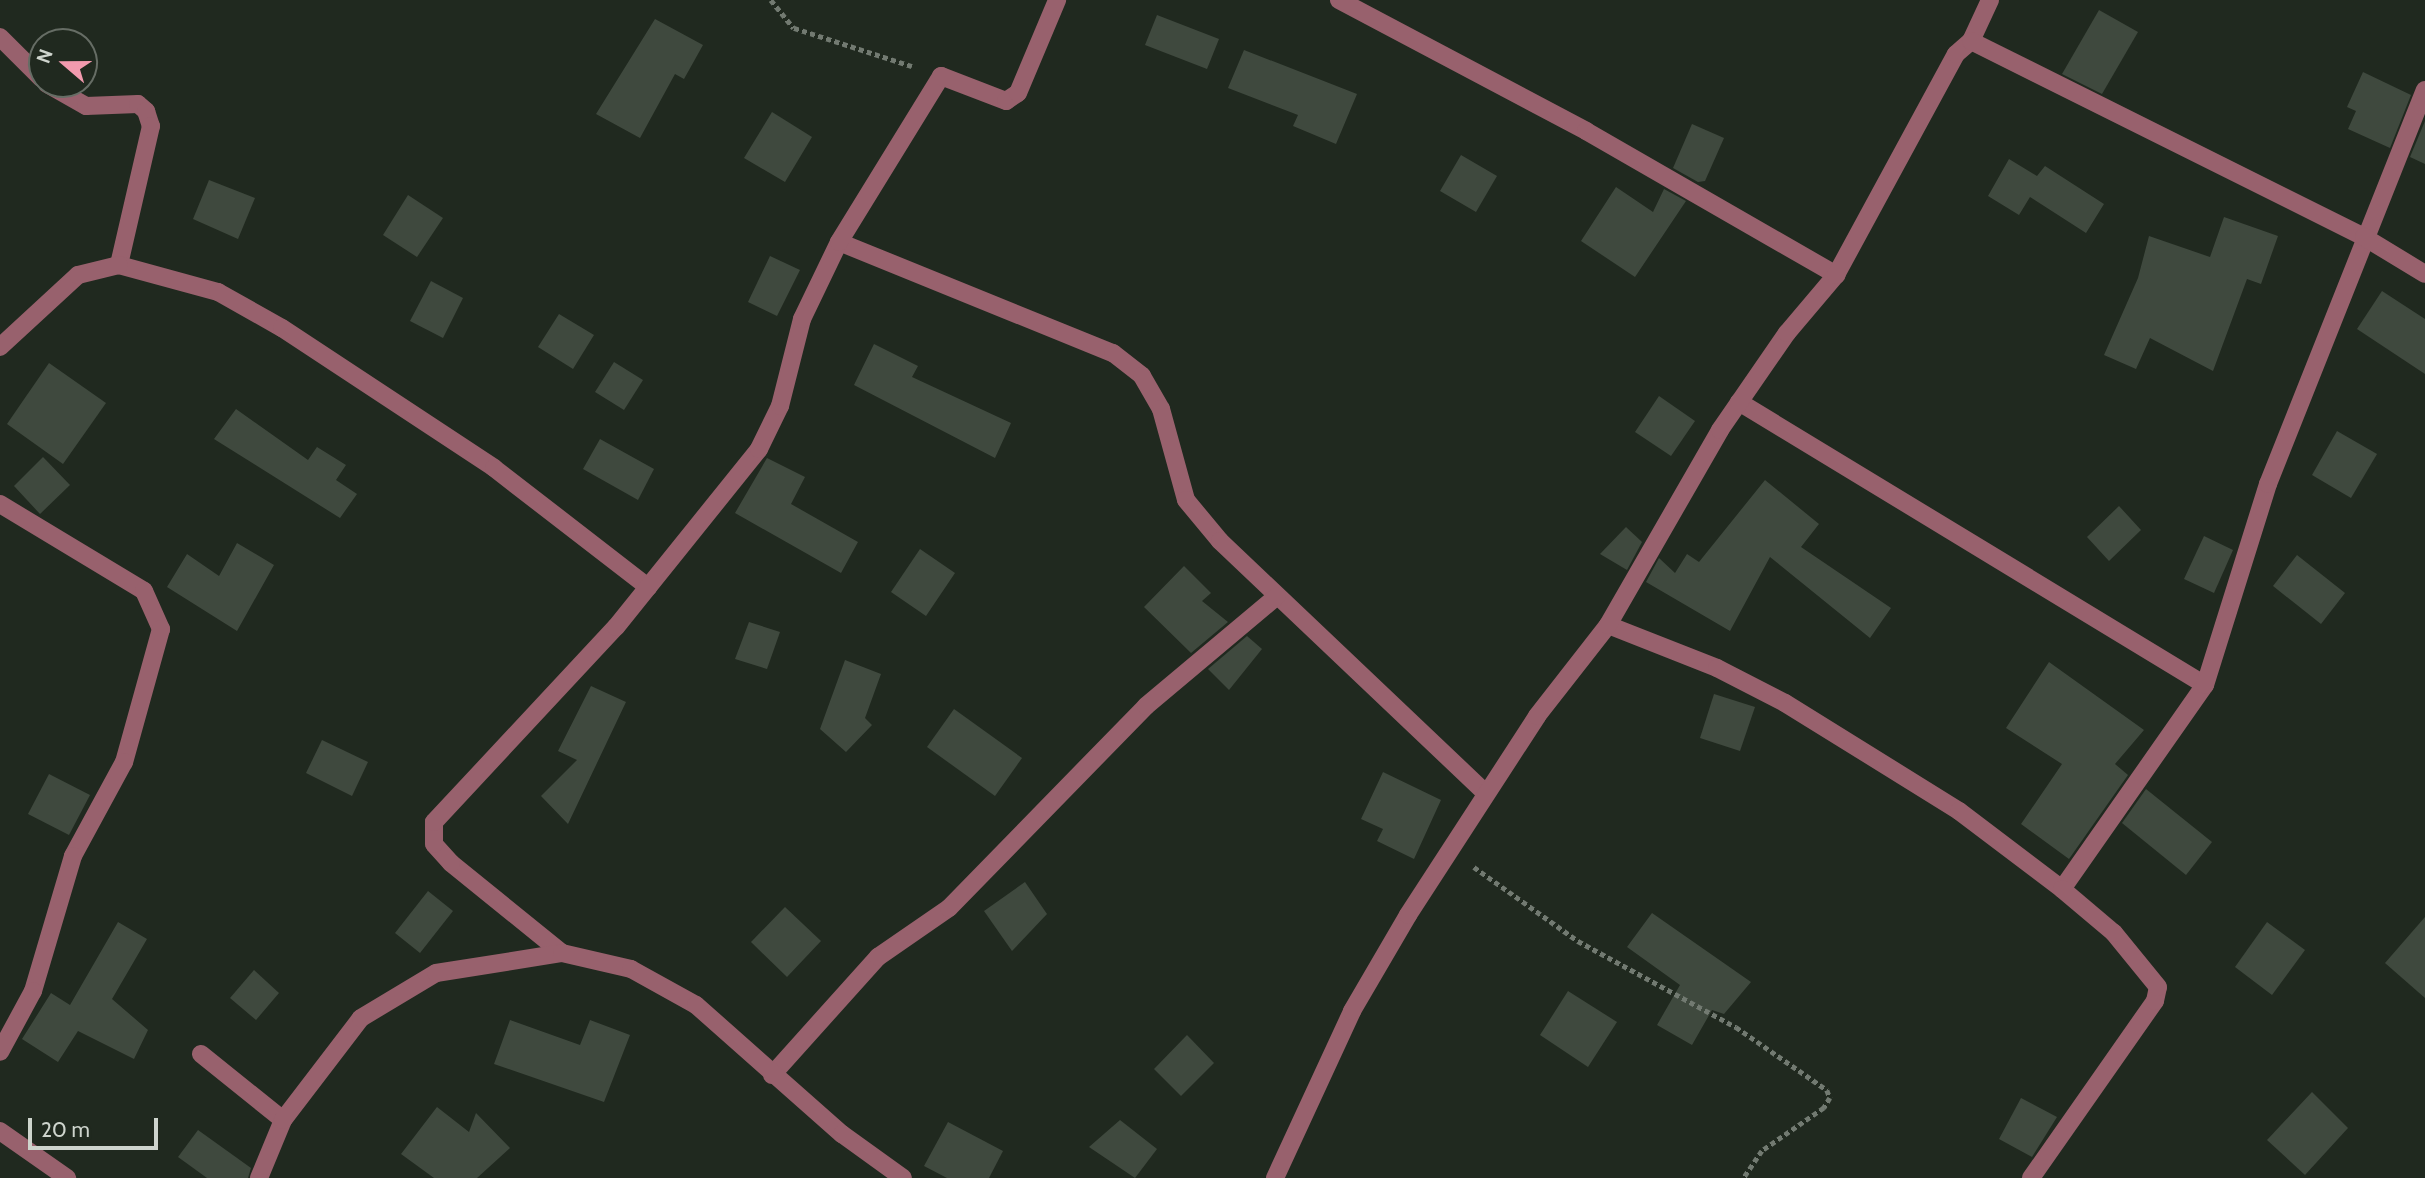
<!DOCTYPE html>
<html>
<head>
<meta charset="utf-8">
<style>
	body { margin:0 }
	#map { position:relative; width:2425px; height:1178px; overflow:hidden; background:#20291f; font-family:Cabin,sans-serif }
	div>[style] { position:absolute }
	.building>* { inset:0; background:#3f493e }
	.path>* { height:4.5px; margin-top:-2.25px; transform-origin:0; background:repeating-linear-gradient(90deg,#727a71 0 5px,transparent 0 8.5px) }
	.minor>* { height:18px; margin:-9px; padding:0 9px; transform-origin:9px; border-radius:9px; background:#98616d }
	span { translate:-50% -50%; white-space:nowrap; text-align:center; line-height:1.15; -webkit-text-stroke:5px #20291f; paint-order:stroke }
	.north { position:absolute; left:28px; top:28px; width:70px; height:70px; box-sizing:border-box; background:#20291f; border:2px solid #666d65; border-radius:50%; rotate:290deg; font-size:19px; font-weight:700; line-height:28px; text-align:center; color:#ced4cd }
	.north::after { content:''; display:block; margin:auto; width:24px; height:32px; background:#f29aae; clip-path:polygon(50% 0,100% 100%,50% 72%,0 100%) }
	.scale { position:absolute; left:28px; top:1118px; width:130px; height:32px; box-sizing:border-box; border:4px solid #ced4cd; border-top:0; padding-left:9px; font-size:21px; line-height:24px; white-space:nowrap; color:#ced4cd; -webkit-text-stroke:5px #20291f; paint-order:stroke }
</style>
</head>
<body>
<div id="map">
	<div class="building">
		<div style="clip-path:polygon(2099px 10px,2138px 32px,2102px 94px,2062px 74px)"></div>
		<div style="clip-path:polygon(1157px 15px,1219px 39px,1207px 69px,1145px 45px)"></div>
		<div style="clip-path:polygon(655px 19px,703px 45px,684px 79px,675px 74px,640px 138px,596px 114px)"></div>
		<div style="clip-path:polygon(1244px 50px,1357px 94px,1336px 144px,1293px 126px,1298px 115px,1228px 88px)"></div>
		<div style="clip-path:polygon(2363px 72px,2411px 95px,2390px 148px,2348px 129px,2356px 111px,2347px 107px)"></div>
		<div style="clip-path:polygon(772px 112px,812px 137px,785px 182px,744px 158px)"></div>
		<div style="clip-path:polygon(2425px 121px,2425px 164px,2410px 157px)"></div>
		<div style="clip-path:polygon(1692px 124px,1724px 138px,1705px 181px,1698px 182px,1673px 168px)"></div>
		<div style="clip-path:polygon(1461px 155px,1497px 176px,1476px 212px,1440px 191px)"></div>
		<div style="clip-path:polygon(2009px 159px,2037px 176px,2045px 166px,2104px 204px,2086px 233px,2030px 197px,2019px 215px,1988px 196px)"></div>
		<div style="clip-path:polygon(209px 180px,255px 198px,238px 239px,193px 219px)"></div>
		<div style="clip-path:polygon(1616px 187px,1653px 212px,1664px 189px,1686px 201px,1635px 277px,1581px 241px)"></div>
		<div style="clip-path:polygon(408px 195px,443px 218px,417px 257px,383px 235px)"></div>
		<div style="clip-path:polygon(2224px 217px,2278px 236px,2261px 284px,2247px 279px,2213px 371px,2150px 338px,2136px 369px,2104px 355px,2138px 278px,2149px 236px,2210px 257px)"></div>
		<div style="clip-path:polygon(770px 256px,800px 270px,777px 316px,748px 302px)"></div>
		<div style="clip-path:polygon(431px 281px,463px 298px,443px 338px,410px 321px)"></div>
		<div style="clip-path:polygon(2382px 291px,2425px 319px,2425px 374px,2357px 329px)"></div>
		<div style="clip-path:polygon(559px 314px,594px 335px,573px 369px,538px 347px)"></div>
		<div style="clip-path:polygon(874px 344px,918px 366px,912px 377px,1011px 423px,995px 458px,854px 385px)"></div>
		<div style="clip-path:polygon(614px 362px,643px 380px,624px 410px,595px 392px)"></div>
		<div style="clip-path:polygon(49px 363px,106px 403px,63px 464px,7px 424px)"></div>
		<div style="clip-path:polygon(1659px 396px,1695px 421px,1671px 456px,1635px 432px)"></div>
		<div style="clip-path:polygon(236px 409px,308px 460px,317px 447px,346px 465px,336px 480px,357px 494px,340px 518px,214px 439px)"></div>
		<div style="clip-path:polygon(2337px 431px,2377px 454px,2351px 498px,2312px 475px)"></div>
		<div style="clip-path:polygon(600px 439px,654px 469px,638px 500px,583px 469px)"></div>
		<div style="clip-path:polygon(43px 457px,70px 485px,40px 514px,14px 486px)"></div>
		<div style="clip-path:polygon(767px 458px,805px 477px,791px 504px,858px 542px,841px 573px,735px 513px)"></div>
		<div style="clip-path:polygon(1765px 480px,1819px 524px,1801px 547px,1891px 608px,1870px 638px,1770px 557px,1730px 631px,1646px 582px,1659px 558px,1675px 573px,1687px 554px,1699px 562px)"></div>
		<div style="clip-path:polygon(2119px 506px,2141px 530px,2109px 561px,2087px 537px)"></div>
		<div style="clip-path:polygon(1626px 527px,1642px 542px,1627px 570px,1600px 554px)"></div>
		<div style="clip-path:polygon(2204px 536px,2233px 550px,2214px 593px,2184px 579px)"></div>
		<div style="clip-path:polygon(237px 543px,274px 565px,237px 631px,167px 587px,187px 554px,219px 576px)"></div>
		<div style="clip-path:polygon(920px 549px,955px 573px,926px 616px,891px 592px)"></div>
		<div style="clip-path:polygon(2297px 555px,2345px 593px,2321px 624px,2273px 586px)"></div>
		<div style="clip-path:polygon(1184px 566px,1211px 593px,1202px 601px,1228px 622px,1191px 653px,1144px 607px)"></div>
		<div style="clip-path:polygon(749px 622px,780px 632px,767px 669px,735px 659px)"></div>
		<div style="clip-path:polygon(1247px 636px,1262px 649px,1229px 690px,1208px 669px)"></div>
		<div style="clip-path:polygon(845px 660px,881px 674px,865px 718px,872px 725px,846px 752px,820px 729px)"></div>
		<div style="clip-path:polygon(2049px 662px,2144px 730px,2115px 764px,2128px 775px,2069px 859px,2021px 824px,2062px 764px,2006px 728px)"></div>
		<div style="clip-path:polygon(591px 686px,626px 702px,568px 824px,541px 796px,577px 760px,558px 751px)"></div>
		<div style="clip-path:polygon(1714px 694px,1755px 707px,1740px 751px,1700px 738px)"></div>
		<div style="clip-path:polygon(954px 709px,1022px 758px,995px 796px,927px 747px)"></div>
		<div style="clip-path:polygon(322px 740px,368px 762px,352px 796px,306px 773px)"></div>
		<div style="clip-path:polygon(1383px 772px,1441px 800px,1414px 859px,1377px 841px,1383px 829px,1361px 819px)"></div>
		<div style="clip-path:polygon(49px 774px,90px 795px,69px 835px,28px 814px)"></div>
		<div style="clip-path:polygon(2146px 789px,2212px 842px,2186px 875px,2122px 823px)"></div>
		<div style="clip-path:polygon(1025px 882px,1047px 914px,1012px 951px,984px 911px)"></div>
		<div style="clip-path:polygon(428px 891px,453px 911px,420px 953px,395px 933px)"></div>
		<div style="clip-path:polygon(785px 907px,821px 941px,787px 977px,751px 942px)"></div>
		<div style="clip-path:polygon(1652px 913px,1751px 982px,1724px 1014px,1712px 1010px,1692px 1045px,1657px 1025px,1680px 985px,1627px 947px)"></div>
		<div style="clip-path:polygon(2425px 917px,2425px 998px,2385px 963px)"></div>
		<div style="clip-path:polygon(118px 922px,147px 939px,112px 999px,148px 1030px,134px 1059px,78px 1031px,58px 1062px,22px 1039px,51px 993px,70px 1005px)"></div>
		<div style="clip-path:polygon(2267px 922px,2305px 950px,2272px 995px,2235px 967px)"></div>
		<div style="clip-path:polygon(254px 970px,279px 993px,256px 1020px,230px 998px)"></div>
		<div style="clip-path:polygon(1568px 991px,1617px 1022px,1588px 1067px,1540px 1035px)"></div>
		<div style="clip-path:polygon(510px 1020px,580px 1045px,590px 1020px,630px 1035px,604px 1102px,494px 1064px)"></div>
		<div style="clip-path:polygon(1187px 1035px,1214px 1063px,1181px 1096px,1154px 1069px)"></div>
		<div style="clip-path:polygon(2312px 1092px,2348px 1128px,2305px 1175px,2267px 1140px)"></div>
		<div style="clip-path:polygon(2021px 1098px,2057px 1117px,2032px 1157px,1999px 1139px)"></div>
		<div style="clip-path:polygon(437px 1107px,469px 1132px,476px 1113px,510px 1148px,477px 1178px,434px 1178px,401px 1154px)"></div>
		<div style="clip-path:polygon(1120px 1120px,1157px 1149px,1135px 1178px,1089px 1147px)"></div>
		<div style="clip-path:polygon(948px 1122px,1003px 1151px,989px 1178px,947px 1178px,924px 1166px)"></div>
		<div style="clip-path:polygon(198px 1130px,251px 1168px,248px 1178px,207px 1178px,178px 1157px)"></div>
	</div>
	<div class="path">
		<div style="left:771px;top:0;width:36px;rotate:51deg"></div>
		<div style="left:794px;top:28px;width:124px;rotate:17.9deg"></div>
		<div style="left:1474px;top:867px;width:128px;rotate:35.4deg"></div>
		<div style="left:1578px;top:941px;width:180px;rotate:28.6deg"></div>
		<div style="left:1736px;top:1027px;width:111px;rotate:34.7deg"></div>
		<div style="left:1827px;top:1090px;width:9px;rotate:69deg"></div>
		<div style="left:1830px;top:1098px;width:12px;rotate:121deg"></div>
		<div style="left:1824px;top:1108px;width:75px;rotate:145.3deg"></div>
		<div style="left:1762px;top:1151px;width:32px;rotate:124deg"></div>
	</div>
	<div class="minor">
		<div style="left:1339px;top:0;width:280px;rotate:27.9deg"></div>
		<div style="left:1586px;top:131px;width:289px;rotate:29.9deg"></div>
		<div style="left:0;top:37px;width:59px;rotate:45deg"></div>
		<div style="left:1971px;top:41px;width:45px;rotate:-65.1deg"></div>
		<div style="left:47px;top:84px;width:45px;rotate:29.4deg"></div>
		<div style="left:86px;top:106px;width:52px;rotate:-2.2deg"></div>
		<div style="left:138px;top:104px;width:11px;rotate:41deg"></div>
		<div style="left:146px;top:111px;width:16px;rotate:72deg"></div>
		<div style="left:151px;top:126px;width:143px;rotate:103deg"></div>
		<div style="left:119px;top:265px;width:103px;rotate:15.3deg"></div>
		<div style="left:218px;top:292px;width:73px;rotate:29.4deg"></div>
		<div style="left:282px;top:328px;width:254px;rotate:33.4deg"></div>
		<div style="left:494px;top:468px;width:195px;rotate:37.7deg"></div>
		<div style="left:839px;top:242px;width:296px;rotate:22.1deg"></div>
		<div style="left:1113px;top:353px;width:37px;rotate:38deg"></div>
		<div style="left:1142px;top:376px;width:38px;rotate:60deg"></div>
		<div style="left:1161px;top:409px;width:94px;rotate:74.6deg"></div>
		<div style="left:1186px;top:500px;width:53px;rotate:50.3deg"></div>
		<div style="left:1220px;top:541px;width:366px;rotate:43.5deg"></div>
		<div style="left:0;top:347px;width:106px;rotate:-42.7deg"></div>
		<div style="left:78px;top:275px;width:42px;rotate:-13.7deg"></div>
		<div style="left:1739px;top:402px;width:545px;rotate:31.27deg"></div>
		<div style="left:0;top:504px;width:168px;rotate:31.1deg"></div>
		<div style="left:144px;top:591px;width:42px;rotate:65.9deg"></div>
		<div style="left:161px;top:629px;width:138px;rotate:105.5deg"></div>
		<div style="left:124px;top:762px;width:107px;rotate:118.5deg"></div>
		<div style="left:73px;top:856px;width:141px;rotate:106.5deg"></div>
		<div style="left:33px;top:991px;width:69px;rotate:118.4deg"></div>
		<div style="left:1608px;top:625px;width:117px;rotate:21.5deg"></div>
		<div style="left:1717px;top:668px;width:76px;rotate:27.2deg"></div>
		<div style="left:1785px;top:703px;width:205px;rotate:31.8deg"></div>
		<div style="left:1959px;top:811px;width:129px;rotate:37.1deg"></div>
		<div style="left:2062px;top:889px;width:249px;rotate:-55deg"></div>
		<div style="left:2205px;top:685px;width:211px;rotate:-72.6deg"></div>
		<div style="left:2268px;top:484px;width:424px;rotate:-68.3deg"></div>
		<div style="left:562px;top:953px;width:143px;rotate:-141deg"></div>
		<div style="left:451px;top:863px;width:25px;rotate:-132deg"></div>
		<div style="left:434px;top:844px;width:22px;rotate:-90deg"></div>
		<div style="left:434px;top:822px;width:267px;rotate:-47deg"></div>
		<div style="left:616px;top:627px;width:228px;rotate:-51.2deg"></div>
		<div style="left:759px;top:449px;width:48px;rotate:-64deg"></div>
		<div style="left:780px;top:406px;width:90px;rotate:-75.8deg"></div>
		<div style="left:802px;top:319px;width:85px;rotate:-64.3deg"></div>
		<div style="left:839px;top:242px;width:195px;rotate:-58.4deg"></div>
		<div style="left:941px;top:76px;width:70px;rotate:21deg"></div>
		<div style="left:1006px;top:101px;width:14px;rotate:-34deg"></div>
		<div style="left:1018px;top:93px;width:101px;rotate:-67.2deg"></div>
		<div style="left:201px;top:1054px;width:105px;rotate:38.8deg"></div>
		<div style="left:772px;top:1075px;width:159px;rotate:-48.1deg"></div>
		<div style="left:878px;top:957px;width:86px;rotate:-34.6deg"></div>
		<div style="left:949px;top:908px;width:282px;rotate:-45.7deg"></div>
		<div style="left:1146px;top:706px;width:171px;rotate:-40deg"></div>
		<div style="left:0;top:1131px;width:82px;rotate:35deg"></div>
		<div style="left:259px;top:1178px;width:63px;rotate:-67.5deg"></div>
		<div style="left:283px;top:1120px;width:128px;rotate:-52.6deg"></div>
		<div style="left:361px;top:1018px;width:87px;rotate:-31deg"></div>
		<div style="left:436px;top:973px;width:128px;rotate:-9deg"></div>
		<div style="left:562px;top:953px;width:71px;rotate:13.1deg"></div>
		<div style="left:631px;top:969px;width:74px;rotate:29deg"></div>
		<div style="left:696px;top:1005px;width:195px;rotate:41.5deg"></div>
		<div style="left:842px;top:1134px;width:75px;rotate:35.8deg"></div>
		<div style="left:1275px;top:1178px;width:184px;rotate:-65.2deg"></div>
		<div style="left:1352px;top:1011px;width:111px;rotate:-59.7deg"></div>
		<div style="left:1408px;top:915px;width:237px;rotate:-57deg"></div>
		<div style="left:1537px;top:716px;width:115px;rotate:-52deg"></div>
		<div style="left:1608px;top:625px;width:225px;rotate:-60.1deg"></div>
		<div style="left:1720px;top:430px;width:118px;rotate:-55.4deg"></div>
		<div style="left:1787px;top:333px;width:76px;rotate:-49.8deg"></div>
		<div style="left:1836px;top:275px;width:251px;rotate:-61.5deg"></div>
		<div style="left:1956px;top:54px;width:20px;rotate:-41deg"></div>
		<div style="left:1971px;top:41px;width:439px;rotate:26.5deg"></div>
		<div style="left:2364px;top:237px;width:71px;rotate:31.2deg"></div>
		<div style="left:2031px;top:1178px;width:216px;rotate:-55deg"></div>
		<div style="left:2155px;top:1001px;width:14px;rotate:-78deg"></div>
		<div style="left:2158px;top:987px;width:70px;rotate:-129.2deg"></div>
		<div style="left:2114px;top:933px;width:68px;rotate:-139.8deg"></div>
	</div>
	<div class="north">N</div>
	<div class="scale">20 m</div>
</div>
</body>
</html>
